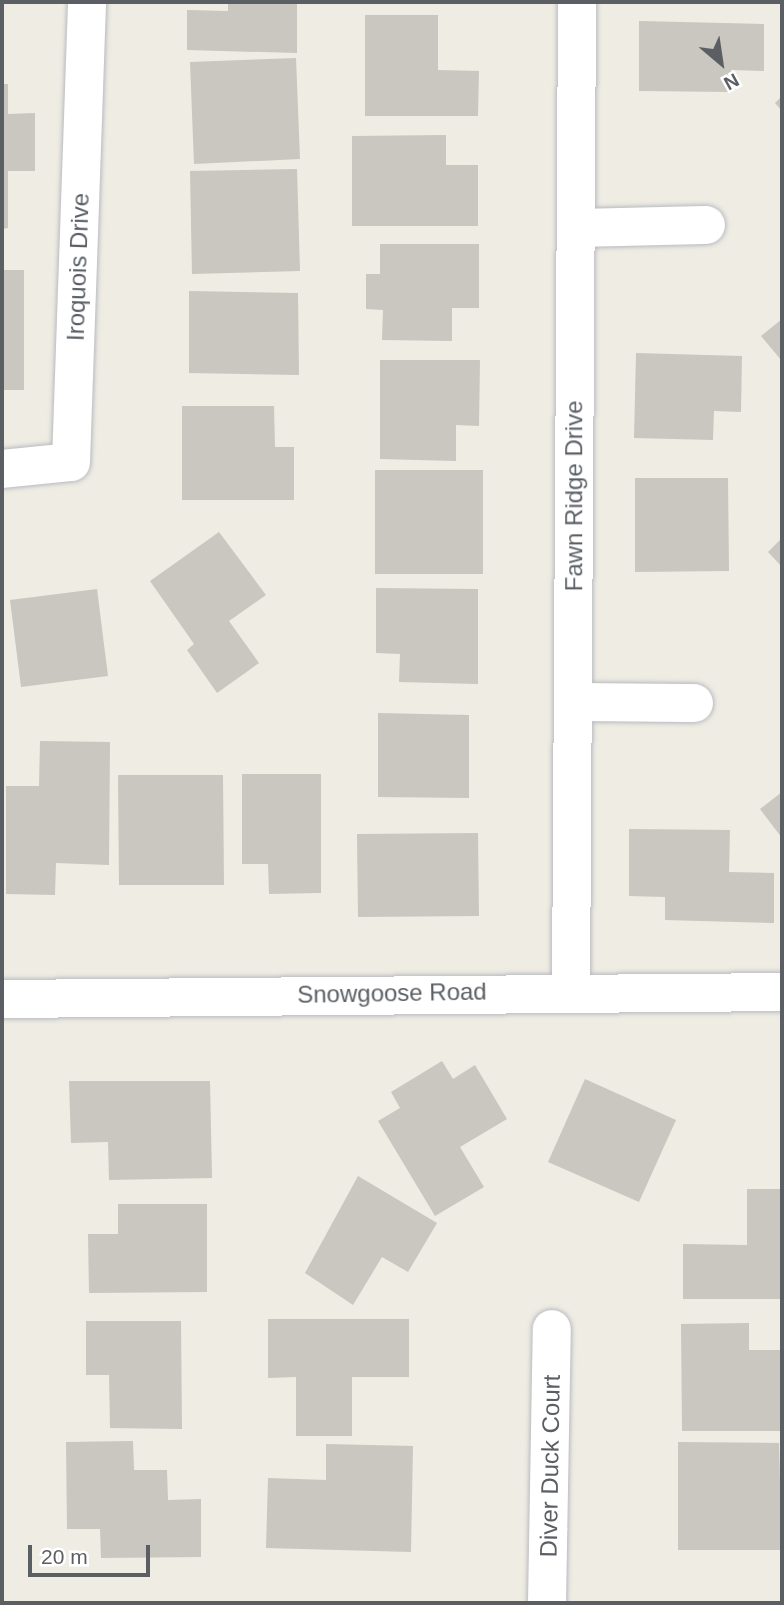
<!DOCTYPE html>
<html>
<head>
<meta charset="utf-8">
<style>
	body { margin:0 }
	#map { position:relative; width:784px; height:1605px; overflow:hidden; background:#efece3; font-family:Helvetica,sans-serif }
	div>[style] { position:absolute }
	.building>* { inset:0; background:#cac6c0 }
	.roads { filter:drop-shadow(0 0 2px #b8bbc0) drop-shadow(0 0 2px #b8bbc0) }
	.minor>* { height:38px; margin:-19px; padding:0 19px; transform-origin:19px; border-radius:19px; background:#fff }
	span { translate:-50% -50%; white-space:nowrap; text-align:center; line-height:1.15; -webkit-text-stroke:7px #fff; paint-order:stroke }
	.street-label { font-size:24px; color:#5b5f64 }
	.frame { position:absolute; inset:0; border:4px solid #5b5f64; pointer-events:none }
	.north { position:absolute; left:686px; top:28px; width:70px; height:70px; -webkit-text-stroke:5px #fff; paint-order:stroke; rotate:151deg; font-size:19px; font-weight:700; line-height:28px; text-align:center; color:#5b5f64 }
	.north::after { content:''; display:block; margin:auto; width:24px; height:32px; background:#5b5f64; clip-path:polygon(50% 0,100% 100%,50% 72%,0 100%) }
	.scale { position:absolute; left:28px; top:1545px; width:122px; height:32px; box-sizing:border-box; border:4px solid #5b5f64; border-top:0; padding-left:9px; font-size:21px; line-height:24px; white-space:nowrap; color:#5b5f64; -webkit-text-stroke:5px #fff; paint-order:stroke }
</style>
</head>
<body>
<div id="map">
	<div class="building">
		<div style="clip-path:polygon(228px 2px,297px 2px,297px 53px,187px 50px,187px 10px,228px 11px)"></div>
		<div style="clip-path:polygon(365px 15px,438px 15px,438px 70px,479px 71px,478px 116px,365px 116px)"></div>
		<div style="clip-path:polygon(639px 21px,764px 24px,764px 71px,731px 70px,731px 92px,639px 91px)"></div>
		<div style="clip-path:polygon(296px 58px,300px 159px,194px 164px,190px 62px)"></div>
		<div style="clip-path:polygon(2px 84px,8px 84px,8px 114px,35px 113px,35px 171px,8px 171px,8px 228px,2px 229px)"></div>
		<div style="clip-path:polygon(782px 96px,782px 111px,775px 103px)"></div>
		<div style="clip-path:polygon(446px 135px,446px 165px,478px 165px,478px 226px,352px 226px,352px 136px)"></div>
		<div style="clip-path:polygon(297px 169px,300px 271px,192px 274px,190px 171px)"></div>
		<div style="clip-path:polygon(380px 244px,479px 244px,479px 308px,452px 308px,452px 341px,382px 340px,383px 310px,366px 309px,366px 274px,380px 274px)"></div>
		<div style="clip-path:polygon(2px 270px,24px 270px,24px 390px,2px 390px)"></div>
		<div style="clip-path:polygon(189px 291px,298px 293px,299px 375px,189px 373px)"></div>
		<div style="clip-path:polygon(782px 319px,782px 361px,761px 336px)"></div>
		<div style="clip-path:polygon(636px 353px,742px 356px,741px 412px,714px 411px,713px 440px,634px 438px)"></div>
		<div style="clip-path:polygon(380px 360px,480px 360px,479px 426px,456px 425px,456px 461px,380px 459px)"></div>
		<div style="clip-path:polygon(182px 406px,274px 406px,275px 447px,294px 447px,294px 500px,182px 500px)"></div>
		<div style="clip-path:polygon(375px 470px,483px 470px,483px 574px,375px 574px)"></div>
		<div style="clip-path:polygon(635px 478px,728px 478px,729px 571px,635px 572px)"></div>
		<div style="clip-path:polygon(219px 532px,266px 595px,229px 621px,259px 663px,217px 693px,187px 650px,194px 644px,150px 581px)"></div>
		<div style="clip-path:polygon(782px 538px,782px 567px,768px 552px)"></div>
		<div style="clip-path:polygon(376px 588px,478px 589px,478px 684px,399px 682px,400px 654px,376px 653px)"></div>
		<div style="clip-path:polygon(97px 589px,108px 676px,21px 687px,10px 600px)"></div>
		<div style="clip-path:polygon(378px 713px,469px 715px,469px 798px,378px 797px)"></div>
		<div style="clip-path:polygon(40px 741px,110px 742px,109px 865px,56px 863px,55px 895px,6px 894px,6px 786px,39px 786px)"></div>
		<div style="clip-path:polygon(242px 774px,321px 774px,321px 893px,269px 894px,268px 864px,242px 864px)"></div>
		<div style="clip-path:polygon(118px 775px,223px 775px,224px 885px,119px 885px)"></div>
		<div style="clip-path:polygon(782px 792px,782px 838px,760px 809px)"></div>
		<div style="clip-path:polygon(629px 829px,730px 830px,729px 872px,774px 873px,774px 923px,665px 920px,665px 897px,629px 896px)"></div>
		<div style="clip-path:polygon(478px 833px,479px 916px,358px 917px,357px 834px)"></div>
		<div style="clip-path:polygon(442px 1061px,453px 1079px,475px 1065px,507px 1119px,460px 1147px,484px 1187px,435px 1216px,378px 1121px,400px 1108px,391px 1092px)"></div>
		<div style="clip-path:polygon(585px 1079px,676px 1120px,639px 1202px,548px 1162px)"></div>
		<div style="clip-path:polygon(69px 1081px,210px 1081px,212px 1178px,109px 1180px,108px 1142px,71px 1143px)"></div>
		<div style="clip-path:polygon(358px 1176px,437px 1223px,408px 1272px,382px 1257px,353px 1305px,305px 1273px)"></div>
		<div style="clip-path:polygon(747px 1189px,782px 1189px,782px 1299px,683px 1299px,683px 1244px,747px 1245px)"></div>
		<div style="clip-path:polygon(118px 1204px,207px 1204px,207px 1292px,89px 1293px,88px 1234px,118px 1234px)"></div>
		<div style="clip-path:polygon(268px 1319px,409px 1319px,409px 1377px,352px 1377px,352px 1436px,296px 1436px,296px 1377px,268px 1378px)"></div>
		<div style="clip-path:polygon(86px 1321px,181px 1321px,182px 1429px,110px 1428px,109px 1375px,86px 1375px)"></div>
		<div style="clip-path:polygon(749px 1323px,749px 1350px,782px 1350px,782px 1431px,682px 1431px,681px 1324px)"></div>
		<div style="clip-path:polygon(133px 1441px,134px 1470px,167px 1470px,168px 1500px,201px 1499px,201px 1557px,101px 1558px,100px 1529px,67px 1529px,66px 1442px)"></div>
		<div style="clip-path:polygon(678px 1442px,779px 1443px,782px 1550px,678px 1550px)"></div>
		<div style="clip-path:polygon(326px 1444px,413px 1446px,411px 1552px,266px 1548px,268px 1478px,326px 1480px)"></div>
	</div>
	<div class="roads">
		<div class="minor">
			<div style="left:576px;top:228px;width:130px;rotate:-1.3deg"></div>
			<div style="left:2px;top:469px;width:69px;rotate:-5.8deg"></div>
			<div style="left:71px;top:462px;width:460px;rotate:-88deg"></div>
			<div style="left:573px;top:702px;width:121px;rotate:0.5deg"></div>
			<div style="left:571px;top:991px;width:989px;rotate:-89.65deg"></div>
			<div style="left:2px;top:999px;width:780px;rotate:-0.51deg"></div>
			<div style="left:547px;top:1603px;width:274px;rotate:-89deg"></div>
		</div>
	</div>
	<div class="street-label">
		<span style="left:78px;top:267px;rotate:-88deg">Iroquois Drive</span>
		<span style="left:574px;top:496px;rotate:-90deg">Fawn Ridge Drive</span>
		<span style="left:392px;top:993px;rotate:-1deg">Snowgoose Road</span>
		<span style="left:550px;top:1466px;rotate:-89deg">Diver Duck Court</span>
	</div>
	<div class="frame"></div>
	<div class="north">N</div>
	<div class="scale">20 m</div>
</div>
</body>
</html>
